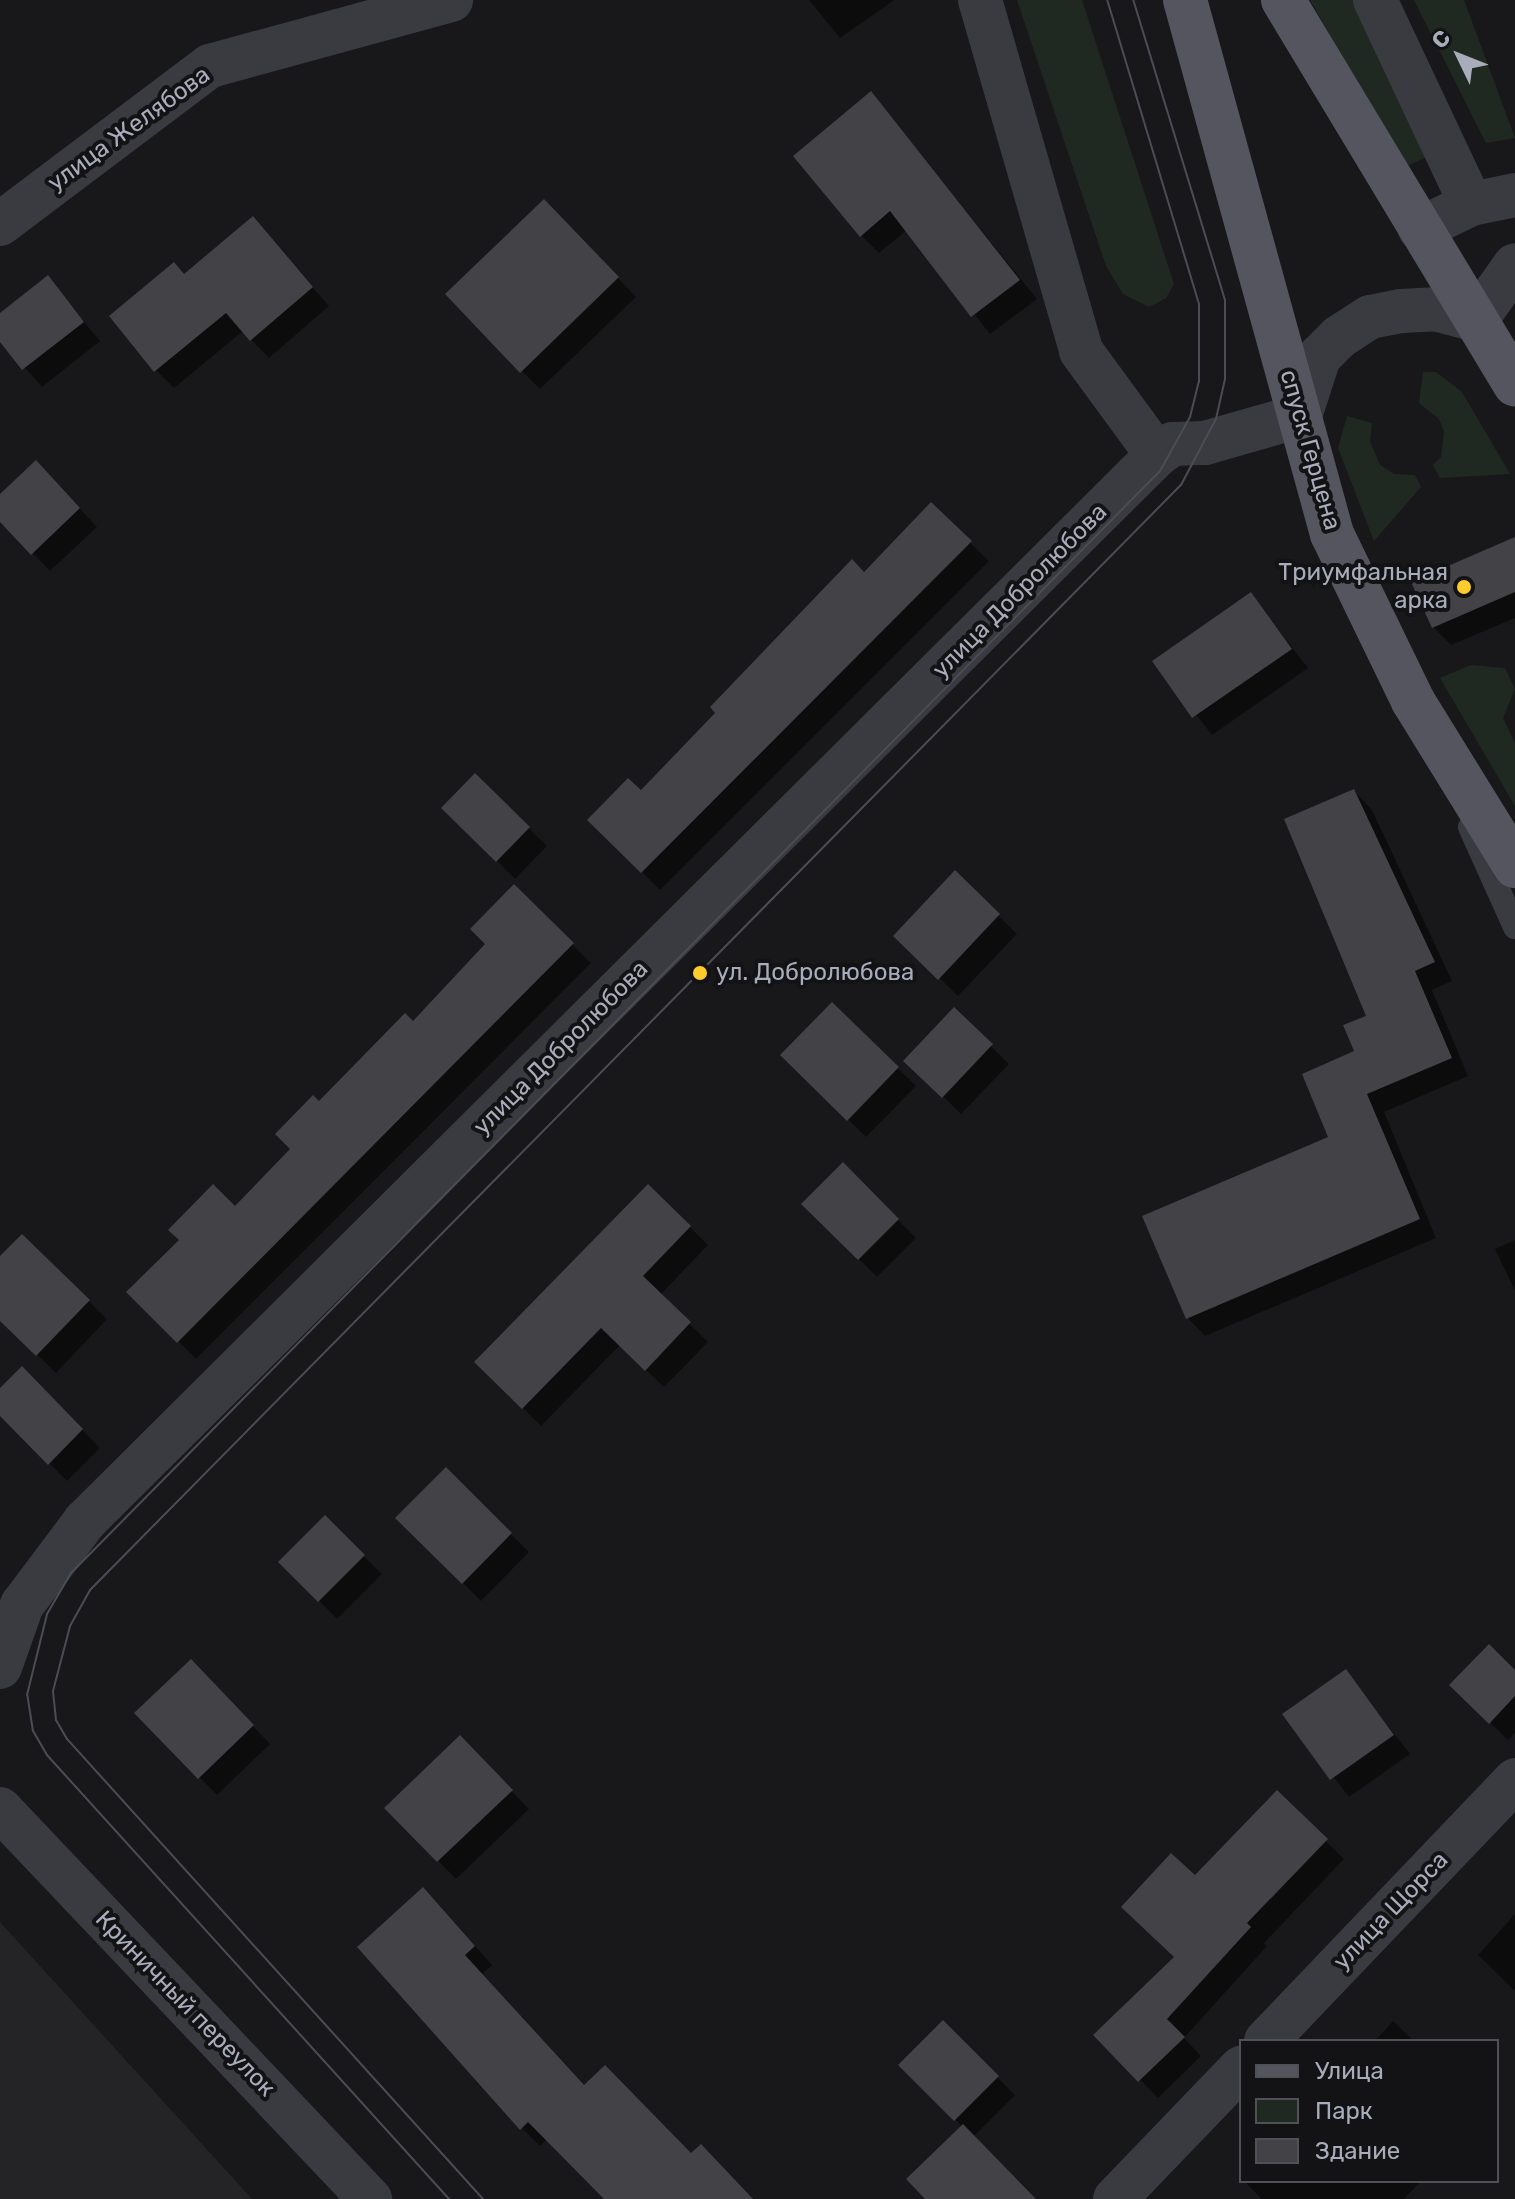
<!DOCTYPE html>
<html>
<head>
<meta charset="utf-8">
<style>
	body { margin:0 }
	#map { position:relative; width:1515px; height:2199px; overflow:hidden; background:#18181a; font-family:Rubik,sans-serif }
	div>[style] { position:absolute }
	.built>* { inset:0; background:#242427 }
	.green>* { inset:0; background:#1f2921 }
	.shadow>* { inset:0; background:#0007 }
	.building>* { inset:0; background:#424247 }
	.lane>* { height:24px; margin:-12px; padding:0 12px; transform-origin:12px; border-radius:12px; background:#3a3b41 }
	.street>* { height:44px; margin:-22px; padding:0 22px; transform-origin:22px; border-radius:22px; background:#3a3b41 }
	.primary>* { height:44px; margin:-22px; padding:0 22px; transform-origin:22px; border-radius:22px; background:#54555f }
	.tram>* { height:2px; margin:-1px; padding:0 1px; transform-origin:1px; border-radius:1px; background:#4b4d54 }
	.dots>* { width:22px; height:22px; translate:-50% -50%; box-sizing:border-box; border:4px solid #131315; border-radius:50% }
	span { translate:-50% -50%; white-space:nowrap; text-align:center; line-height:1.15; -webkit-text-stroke:8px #131315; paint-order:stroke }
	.street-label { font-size:24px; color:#a9adbb }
	.poi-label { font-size:24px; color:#a9adbb }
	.right { translate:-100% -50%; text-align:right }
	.left { translate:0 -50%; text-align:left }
	.legend { position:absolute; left:1239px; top:2039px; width:260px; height:144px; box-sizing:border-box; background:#131315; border:2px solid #4f5157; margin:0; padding:10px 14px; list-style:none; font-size:24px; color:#a9adbb }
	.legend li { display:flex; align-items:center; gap:16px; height:40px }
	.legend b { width:40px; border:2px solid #4f5157 }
	.north { position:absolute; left:1419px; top:16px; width:80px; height:80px; -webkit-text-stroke:6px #131315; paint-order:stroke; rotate:313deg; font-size:22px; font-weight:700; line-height:32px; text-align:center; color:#a9adbb }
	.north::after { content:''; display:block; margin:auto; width:28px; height:36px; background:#a9adbb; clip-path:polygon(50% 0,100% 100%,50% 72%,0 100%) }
</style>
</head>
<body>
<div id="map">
	<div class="built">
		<div style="clip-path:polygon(0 1922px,252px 2199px,0 2199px)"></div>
	</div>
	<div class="green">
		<div style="clip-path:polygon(1017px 0,1082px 0,1174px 284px,1166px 298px,1149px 307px,1123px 294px,1106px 266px)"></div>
		<div style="clip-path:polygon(1310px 0,1361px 0,1433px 154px,1405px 167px)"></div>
		<div style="clip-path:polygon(1414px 0,1464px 0,1515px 138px,1486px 143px)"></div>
		<div style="clip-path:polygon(1423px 372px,1436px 372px,1462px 392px,1510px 474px,1440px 478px,1433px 465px,1441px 457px,1444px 431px,1439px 419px,1419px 403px)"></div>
		<div style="clip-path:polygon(1347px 416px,1372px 423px,1370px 441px,1380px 465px,1394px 474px,1415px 475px,1421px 487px,1374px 541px,1338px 448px)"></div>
		<div style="clip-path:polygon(1471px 665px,1505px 668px,1515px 689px,1503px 718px,1515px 743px,1515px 806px,1440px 678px)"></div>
	</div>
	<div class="shadow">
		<div style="clip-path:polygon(809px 0,893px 0,893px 1px,840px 38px)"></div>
		<div style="clip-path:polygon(871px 94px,1037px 299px,990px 334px,907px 230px,879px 253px,861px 235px)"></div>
		<div style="clip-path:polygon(253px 219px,329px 306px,269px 358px,243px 331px,174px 388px,156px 370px,185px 276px)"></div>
		<div style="clip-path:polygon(562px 219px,636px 297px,540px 389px,522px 371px)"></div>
		<div style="clip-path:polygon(47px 278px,100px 341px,42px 387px,0 339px,0 316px)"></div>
		<div style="clip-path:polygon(54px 481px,97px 527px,50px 571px,0 519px,0 497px)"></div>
		<div style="clip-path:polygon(931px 505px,989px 561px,660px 890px,590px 820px,641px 793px)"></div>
		<div style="clip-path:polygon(1515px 540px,1515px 618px,1451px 645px,1433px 627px)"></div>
		<div style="clip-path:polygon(1251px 595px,1308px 668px,1212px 735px,1155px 662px)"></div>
		<div style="clip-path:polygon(475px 776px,547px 846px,515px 879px,444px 808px)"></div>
		<div style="clip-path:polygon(1354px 791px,1372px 810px,1452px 981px,1432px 990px,1468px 1076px,1384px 1112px,1436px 1238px,1205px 1336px,1187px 1317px,1331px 1138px,1368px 1017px)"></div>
		<div style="clip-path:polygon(955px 873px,1017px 934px,958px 996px,896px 936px)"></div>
		<div style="clip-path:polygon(514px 887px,591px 963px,196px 1359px,129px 1292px,235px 1208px,292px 1149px,319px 1104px,413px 1024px,488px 944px)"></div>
		<div style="clip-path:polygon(832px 1004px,916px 1086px,866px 1137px,783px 1055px)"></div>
		<div style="clip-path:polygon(954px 1010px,1009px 1064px,961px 1114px,924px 1078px)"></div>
		<div style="clip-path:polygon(843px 1165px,916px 1238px,877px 1277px,804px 1204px)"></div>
		<div style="clip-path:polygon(649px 1187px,708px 1245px,660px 1295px,708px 1342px,664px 1387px,620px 1345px,541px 1426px,477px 1362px)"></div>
		<div style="clip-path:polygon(22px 1236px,107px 1319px,56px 1373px,0 1319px,0 1259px)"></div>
		<div style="clip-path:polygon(1515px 1240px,1515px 1291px,1495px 1249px)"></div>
		<div style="clip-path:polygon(22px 1369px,100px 1448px,67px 1481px,0 1413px,0 1391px)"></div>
		<div style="clip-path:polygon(446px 1470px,529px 1552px,481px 1601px,398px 1518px)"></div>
		<div style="clip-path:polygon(325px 1518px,382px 1574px,337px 1619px,281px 1562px)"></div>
		<div style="clip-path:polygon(1346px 1672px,1410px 1754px,1349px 1797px,1285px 1714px)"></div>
		<div style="clip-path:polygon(1515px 1672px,1515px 1733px,1508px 1740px,1452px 1685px)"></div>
		<div style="clip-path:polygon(209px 1680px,270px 1744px,217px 1795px,136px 1713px)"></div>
		<div style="clip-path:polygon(460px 1738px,529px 1809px,456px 1879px,387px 1808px)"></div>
		<div style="clip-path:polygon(1277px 1793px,1344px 1859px,1264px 1943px,1267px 1946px,1184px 2038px,1201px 2056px,1158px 2098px,1096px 2035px,1176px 1958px)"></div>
		<div style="clip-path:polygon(441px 1908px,492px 1965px,482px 1974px,585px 2087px,751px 2199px,608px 2199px,548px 2138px,540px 2146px,522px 2128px)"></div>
		<div style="clip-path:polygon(1515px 1914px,1515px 1991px,1478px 1955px)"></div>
		<div style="clip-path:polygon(1393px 2021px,1414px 2041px,1375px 2041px)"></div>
		<div style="clip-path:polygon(943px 2023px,1015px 2095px,973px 2137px,1034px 2199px,928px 2199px,963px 2127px,901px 2065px)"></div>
		<div style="clip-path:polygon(1244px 2181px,1421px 2181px,1404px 2199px,1262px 2199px)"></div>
	</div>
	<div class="building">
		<div style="clip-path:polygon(871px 91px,1020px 280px,971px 317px,890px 211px,860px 237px,793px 156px)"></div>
		<div style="clip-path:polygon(544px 199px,619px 277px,520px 373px,445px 294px)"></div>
		<div style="clip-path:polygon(253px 216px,313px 287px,250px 341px,226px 313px,154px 372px,109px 316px,174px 262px,184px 274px)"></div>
		<div style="clip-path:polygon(48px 275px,84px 322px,22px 370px,0 342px,0 313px)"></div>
		<div style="clip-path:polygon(36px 460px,80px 508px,31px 555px,0 522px,0 494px)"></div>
		<div style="clip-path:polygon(931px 502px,972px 541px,641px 873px,587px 820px,628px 778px,641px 790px,715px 713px,710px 707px,852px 559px,864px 572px)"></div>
		<div style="clip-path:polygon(1515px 537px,1515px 592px,1432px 628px,1411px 582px)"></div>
		<div style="clip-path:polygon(1251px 592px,1292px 649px,1192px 718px,1152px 661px)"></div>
		<div style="clip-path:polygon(475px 773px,530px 827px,496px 862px,441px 808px)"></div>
		<div style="clip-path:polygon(1354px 789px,1435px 962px,1415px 971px,1452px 1058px,1367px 1094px,1420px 1219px,1186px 1319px,1142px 1216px,1328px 1137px,1302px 1074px,1354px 1051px,1343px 1025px,1366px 1016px,1284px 819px)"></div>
		<div style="clip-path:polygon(955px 870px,1000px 914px,938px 980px,893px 936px)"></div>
		<div style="clip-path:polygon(514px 884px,574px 943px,177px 1343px,126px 1292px,179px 1240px,168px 1230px,213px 1184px,235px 1206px,290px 1149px,275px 1134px,313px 1095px,319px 1101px,405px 1013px,413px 1021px,485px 944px,470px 929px)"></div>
		<div style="clip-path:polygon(832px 1002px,899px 1067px,847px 1121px,780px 1055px)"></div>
		<div style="clip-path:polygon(954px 1007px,993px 1044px,942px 1098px,903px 1061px)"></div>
		<div style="clip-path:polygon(843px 1162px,899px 1219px,858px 1260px,801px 1204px)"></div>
		<div style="clip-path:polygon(648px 1184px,691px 1226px,643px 1276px,691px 1322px,645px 1371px,601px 1328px,522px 1409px,474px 1362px)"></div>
		<div style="clip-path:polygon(22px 1234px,90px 1300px,36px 1356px,0 1321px,0 1256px)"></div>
		<div style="clip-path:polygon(22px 1366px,83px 1429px,48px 1465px,0 1416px,0 1388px)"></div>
		<div style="clip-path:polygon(446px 1467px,512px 1533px,462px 1584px,395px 1518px)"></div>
		<div style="clip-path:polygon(325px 1515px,365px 1555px,318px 1602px,278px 1562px)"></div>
		<div style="clip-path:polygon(1489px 1644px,1515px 1670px,1515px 1696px,1489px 1724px,1449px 1685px)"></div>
		<div style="clip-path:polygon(191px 1659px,254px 1725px,198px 1779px,134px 1713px)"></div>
		<div style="clip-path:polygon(1346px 1669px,1394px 1735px,1330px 1780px,1282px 1714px)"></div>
		<div style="clip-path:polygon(460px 1735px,513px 1790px,437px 1862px,384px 1808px)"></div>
		<div style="clip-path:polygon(1277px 1790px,1328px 1839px,1247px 1923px,1251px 1927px,1167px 2019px,1185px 2037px,1138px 2082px,1093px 2035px,1174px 1957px,1121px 1907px,1171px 1853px,1195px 1875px)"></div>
		<div style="clip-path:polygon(423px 1887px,475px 1946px,465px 1955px,584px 2085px,605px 2065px,691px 2153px,701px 2144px,753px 2199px,604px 2199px,528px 2122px,520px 2130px,357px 1947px)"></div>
		<div style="clip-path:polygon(943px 2020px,999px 2076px,954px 2121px,898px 2065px)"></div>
		<div style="clip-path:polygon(963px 2124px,1036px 2199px,925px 2199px,906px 2179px)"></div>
	</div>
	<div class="lane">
		<div style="left:1470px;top:827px;width:110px;rotate:65.8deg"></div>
	</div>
	<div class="street">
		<div style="left:980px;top:0;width:365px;rotate:73.9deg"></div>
		<div style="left:1081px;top:351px;width:129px;rotate:53.8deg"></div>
		<div style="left:1375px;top:0;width:225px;rotate:64.8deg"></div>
		<div style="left:0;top:224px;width:263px;rotate:-37deg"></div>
		<div style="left:210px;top:66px;width:250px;rotate:-15.3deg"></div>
		<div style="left:1420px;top:229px;width:57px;rotate:-26.1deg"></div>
		<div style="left:1471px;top:204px;width:45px;rotate:-11.6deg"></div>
		<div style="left:0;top:1667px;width:66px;rotate:-70.5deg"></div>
		<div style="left:22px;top:1605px;width:105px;rotate:-53.1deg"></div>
		<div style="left:85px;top:1521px;width:1512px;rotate:-44.84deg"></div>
		<div style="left:1157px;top:455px;width:19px;rotate:-35deg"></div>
		<div style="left:1173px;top:444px;width:32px;rotate:-2deg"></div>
		<div style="left:1205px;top:443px;width:99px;rotate:-15.9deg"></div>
		<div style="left:1300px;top:416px;width:62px;rotate:-72.1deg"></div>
		<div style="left:1319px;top:357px;width:28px;rotate:-45deg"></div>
		<div style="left:1339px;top:337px;width:37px;rotate:-33deg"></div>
		<div style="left:1370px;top:317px;width:32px;rotate:-11deg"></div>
		<div style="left:1401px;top:311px;width:34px;rotate:-3deg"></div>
		<div style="left:1435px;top:309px;width:42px;rotate:15deg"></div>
		<div style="left:1476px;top:320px;width:67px;rotate:-54.7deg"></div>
		<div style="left:0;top:1809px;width:538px;rotate:46.51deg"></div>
		<div style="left:1266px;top:2041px;width:361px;rotate:-46.3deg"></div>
		<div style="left:1115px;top:2199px;width:182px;rotate:-46.1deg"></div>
	</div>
	<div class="primary">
		<div style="left:1185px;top:0;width:554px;rotate:74.61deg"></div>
		<div style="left:1332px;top:534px;width:186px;rotate:64.1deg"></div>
		<div style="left:1413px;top:701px;width:194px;rotate:58.3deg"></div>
		<div style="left:1283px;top:0;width:449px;rotate:58.9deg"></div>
	</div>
	<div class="tram">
		<div style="left:449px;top:2199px;width:599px;rotate:-132.16deg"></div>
		<div style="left:47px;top:1755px;width:28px;rotate:-120deg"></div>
		<div style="left:33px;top:1731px;width:36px;rotate:-99deg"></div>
		<div style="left:27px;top:1695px;width:83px;rotate:-76.1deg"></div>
		<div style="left:47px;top:1614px;width:48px;rotate:-59.7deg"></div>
		<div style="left:71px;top:1573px;width:1549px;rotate:-45.34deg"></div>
		<div style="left:1160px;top:471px;width:62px;rotate:-60.9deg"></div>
		<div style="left:1190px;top:417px;width:36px;rotate:-76deg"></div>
		<div style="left:1199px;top:382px;width:78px;rotate:-90deg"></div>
		<div style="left:1199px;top:304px;width:318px;rotate:-106.8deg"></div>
		<div style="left:483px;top:2199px;width:620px;rotate:-132.12deg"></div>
		<div style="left:67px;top:1739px;width:22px;rotate:-120deg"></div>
		<div style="left:56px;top:1720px;width:29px;rotate:-96deg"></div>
		<div style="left:53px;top:1691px;width:67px;rotate:-75.3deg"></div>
		<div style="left:70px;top:1626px;width:41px;rotate:-60.9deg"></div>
		<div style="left:90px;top:1590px;width:1553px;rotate:-45.37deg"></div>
		<div style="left:1181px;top:485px;width:75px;rotate:-62.1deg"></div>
		<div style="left:1216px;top:419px;width:41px;rotate:-77.3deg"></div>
		<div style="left:1225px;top:379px;width:79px;rotate:-90deg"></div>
		<div style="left:1225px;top:300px;width:314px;rotate:-107deg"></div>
	</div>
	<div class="dots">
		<div style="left:1464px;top:587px;background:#fdcc2c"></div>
		<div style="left:700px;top:973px;background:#fdcc2c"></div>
	</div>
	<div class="street-label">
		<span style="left:129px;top:129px;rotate:-36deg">улица Желябова</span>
		<span style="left:1310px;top:450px;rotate:74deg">спуск Герцена</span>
		<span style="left:1020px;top:591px;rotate:-45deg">улица Добролюбова</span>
		<span style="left:561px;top:1048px;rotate:-45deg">улица Добролюбова</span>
		<span style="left:1391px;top:1911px;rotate:-46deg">улица Щорса</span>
		<span style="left:185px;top:2004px;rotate:46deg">Криничный переулок</span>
	</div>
	<div class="poi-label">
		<span class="right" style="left:1448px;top:587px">Триумфальная<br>арка</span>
		<span class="left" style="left:716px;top:973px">ул. Добролюбова</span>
	</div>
	<ul class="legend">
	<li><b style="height:10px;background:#54555f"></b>Улица</li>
	<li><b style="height:22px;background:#1f2921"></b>Парк</li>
	<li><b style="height:22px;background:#424247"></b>Здание</li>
	</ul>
	<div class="north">С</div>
</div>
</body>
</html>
